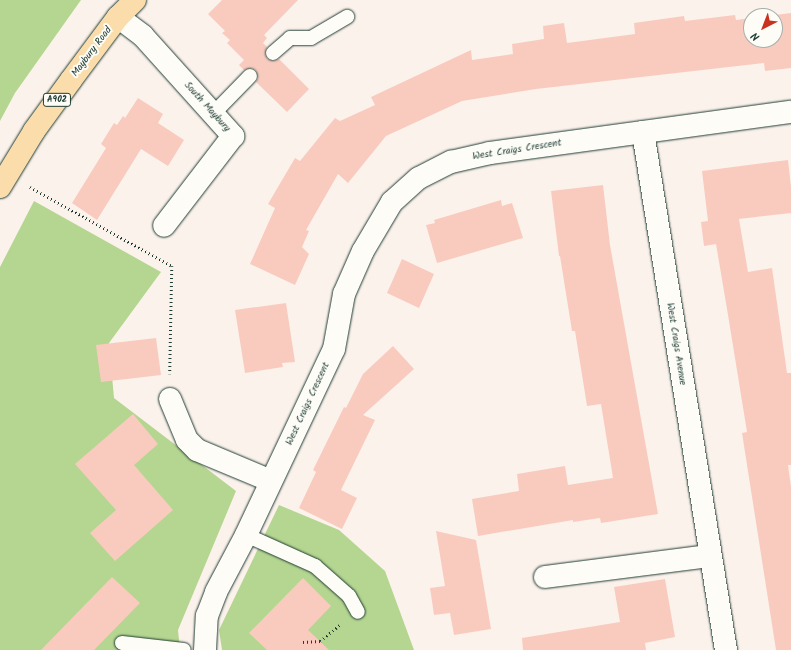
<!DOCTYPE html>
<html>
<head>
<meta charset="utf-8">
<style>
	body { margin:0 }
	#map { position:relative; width:791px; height:650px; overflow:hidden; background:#fcf2ec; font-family:Kalam,sans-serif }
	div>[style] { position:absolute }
	.green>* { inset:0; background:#b5d690 }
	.building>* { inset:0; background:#f9cbbe }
	.path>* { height:2.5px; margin-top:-1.25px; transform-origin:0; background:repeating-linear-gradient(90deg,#1f3d34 0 1px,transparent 0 4px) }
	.roads { filter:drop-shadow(0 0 1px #1f3d34) drop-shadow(0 0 1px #1f3d34) }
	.service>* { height:14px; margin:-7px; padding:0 7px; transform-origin:7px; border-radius:7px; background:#fdfcf7 }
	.minor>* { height:22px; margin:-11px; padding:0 11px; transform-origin:11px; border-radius:11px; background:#fdfcf7 }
	.primary>* { height:22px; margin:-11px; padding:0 11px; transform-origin:11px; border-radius:11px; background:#faddab }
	span { translate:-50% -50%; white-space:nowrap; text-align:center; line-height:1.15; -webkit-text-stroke:4px #fdfcf7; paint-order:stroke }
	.shield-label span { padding:1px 3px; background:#fdfcf7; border:1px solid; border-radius:3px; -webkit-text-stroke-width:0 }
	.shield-label { font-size:9px; color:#1f3d34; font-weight:700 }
	.street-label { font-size:10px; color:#1f3d34 }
	.north { position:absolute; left:743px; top:8px; width:40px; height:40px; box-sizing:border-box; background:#fdfcf7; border:1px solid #a4b0a9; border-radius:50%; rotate:222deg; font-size:11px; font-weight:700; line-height:16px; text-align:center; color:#1f3d34 }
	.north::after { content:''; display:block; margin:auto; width:14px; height:18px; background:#c8321e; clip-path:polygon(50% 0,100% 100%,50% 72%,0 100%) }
</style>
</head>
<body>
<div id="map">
	<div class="green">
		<div style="clip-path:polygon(0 0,81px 0,15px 93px,0 121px)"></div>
		<div style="clip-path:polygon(34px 201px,161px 272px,109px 343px,114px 398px,236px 491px,178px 630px,180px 650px,0 650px,0 267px)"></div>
		<div style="clip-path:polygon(279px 505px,339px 530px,385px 571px,414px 650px,222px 650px,219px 630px)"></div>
	</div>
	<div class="building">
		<div style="clip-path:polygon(222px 0,298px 0,264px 35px,267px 38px,263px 43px,267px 47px,265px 54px,267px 59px,274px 61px,279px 59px,309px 89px,287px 112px,256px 82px,258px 78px,256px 70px,252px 68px,244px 70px,239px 65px,244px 60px,227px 43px,230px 40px,222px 33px,225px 31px,208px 14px)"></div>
		<div style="clip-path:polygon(791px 13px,791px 68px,765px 71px,764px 63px,536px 89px,462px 101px,386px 136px,348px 183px,338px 174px,306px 230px,309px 231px,302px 247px,309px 254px,295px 285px,250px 264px,275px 208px,268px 204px,295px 158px,300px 161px,335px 118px,340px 121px,375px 105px,371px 97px,471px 50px,472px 60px,513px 54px,512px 44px,544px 39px,543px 26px,564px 23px,567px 43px,635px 34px,634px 23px,684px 16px,685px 21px,735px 15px,736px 20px,751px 18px,751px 40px,775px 40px,775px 16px,767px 16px)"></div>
		<div style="clip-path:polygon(138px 98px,163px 114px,158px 123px,184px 140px,168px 166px,141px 149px,97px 220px,72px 203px,106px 148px,101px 144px,114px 123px,117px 125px,123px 116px,125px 118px)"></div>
		<div style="clip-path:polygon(788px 160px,791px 187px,791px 213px,739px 219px,748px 272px,772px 268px,787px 373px,791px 373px,791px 465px,788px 465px,791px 487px,791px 650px,776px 650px,742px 433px,747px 432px,728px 315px,716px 244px,704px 246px,701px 222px,708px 221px,702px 171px)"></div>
		<div style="clip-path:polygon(603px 185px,610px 245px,658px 514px,601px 523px,600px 518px,573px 522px,573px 520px,478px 536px,472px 499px,519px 491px,517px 474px,565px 466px,568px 485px,613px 478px,601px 404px,587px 406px,575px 331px,572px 331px,560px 256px,559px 256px,551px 191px)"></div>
		<div style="clip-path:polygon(501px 200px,502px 206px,512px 203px,523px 238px,437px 263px,426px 225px,435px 223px,434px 220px)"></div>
		<div style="clip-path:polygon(402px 259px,434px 274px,419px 308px,387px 293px)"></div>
		<div style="clip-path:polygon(286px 303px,295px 362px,282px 363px,283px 367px,245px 373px,235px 310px)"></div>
		<div style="clip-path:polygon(156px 338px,161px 375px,101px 382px,96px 345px)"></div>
		<div style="clip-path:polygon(393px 346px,414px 369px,363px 415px,375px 420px,341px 490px,357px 498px,342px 529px,299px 508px,316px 472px,313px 470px,344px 407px,346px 408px,363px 374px)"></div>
		<div style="clip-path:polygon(133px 414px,158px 444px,134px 465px,173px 510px,115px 561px,90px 533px,116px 510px,75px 464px)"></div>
		<div style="clip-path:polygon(436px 531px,476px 540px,491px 629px,454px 635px,450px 613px,434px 615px,430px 588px,445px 586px)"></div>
		<div style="clip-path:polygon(112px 577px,140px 603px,94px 650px,41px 650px)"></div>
		<div style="clip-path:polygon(303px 578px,331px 606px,308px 630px,329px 650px,267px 650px,249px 633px)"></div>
		<div style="clip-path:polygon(665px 579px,675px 637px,645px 643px,646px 650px,523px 650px,522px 638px,620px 622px,614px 587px)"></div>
	</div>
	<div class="path">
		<div style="left:30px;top:187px;width:162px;rotate:29.1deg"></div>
		<div style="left:172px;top:266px;width:108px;rotate:91.1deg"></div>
		<div style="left:303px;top:642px;width:17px;rotate:-3deg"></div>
		<div style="left:320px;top:641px;width:27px;rotate:-39deg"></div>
	</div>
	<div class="roads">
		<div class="service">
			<div style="left:273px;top:53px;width:23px;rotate:-41deg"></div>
			<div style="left:290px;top:38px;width:21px"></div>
			<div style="left:311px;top:38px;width:42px;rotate:-30.3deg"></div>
			<div style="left:213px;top:114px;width:53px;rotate:-45.8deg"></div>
			<div style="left:246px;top:535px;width:76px;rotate:24.2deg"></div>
			<div style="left:315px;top:566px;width:45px;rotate:41.4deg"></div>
			<div style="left:349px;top:596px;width:18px;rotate:61deg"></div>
			<div style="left:122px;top:643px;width:62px;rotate:6.4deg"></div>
		</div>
		<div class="minor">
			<div style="left:118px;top:17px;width:31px;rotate:37deg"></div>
			<div style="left:143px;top:36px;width:135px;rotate:48deg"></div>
			<div style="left:233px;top:136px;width:113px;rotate:127.5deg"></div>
			<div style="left:643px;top:132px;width:525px;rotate:80.9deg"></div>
			<div style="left:170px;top:399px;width:44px;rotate:67.5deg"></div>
			<div style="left:187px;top:440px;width:14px;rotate:45deg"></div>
			<div style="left:197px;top:450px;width:80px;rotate:22.7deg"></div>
			<div style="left:545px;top:577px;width:166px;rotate:-7.3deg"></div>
			<div style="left:205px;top:650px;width:34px;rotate:-87deg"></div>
			<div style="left:207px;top:616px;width:26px;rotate:-69deg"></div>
			<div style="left:216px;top:592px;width:64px;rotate:-62.2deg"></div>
			<div style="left:246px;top:535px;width:206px;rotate:-64.7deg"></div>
			<div style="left:334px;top:349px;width:56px;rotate:-79.7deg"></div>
			<div style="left:344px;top:294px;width:47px;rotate:-66.2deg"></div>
			<div style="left:363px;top:251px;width:57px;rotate:-59.4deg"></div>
			<div style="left:392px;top:202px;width:36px;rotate:-42deg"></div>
			<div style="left:419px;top:178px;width:36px;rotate:-27deg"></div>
			<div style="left:451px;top:162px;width:40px;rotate:-13deg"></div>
			<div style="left:490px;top:153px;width:304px;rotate:-7.8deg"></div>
		</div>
		<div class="primary">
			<div style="left:0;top:187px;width:66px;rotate:-58.7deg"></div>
			<div style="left:34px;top:131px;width:63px;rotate:-54deg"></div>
			<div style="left:71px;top:80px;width:79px;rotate:-53.3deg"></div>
			<div style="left:118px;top:17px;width:24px;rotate:-45deg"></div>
		</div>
	</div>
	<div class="shield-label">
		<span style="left:57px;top:100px">A902</span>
	</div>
	<div class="street-label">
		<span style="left:92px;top:52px;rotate:-53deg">Maybury Road</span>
		<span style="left:207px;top:107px;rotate:48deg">South Maybury</span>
		<span style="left:517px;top:150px;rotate:-9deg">West Craigs Crescent</span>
		<span style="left:676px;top:344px;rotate:81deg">West Craigs Avenue</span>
		<span style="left:308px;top:404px;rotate:-65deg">West Craigs Crescent</span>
	</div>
	<div class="north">N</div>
</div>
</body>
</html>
